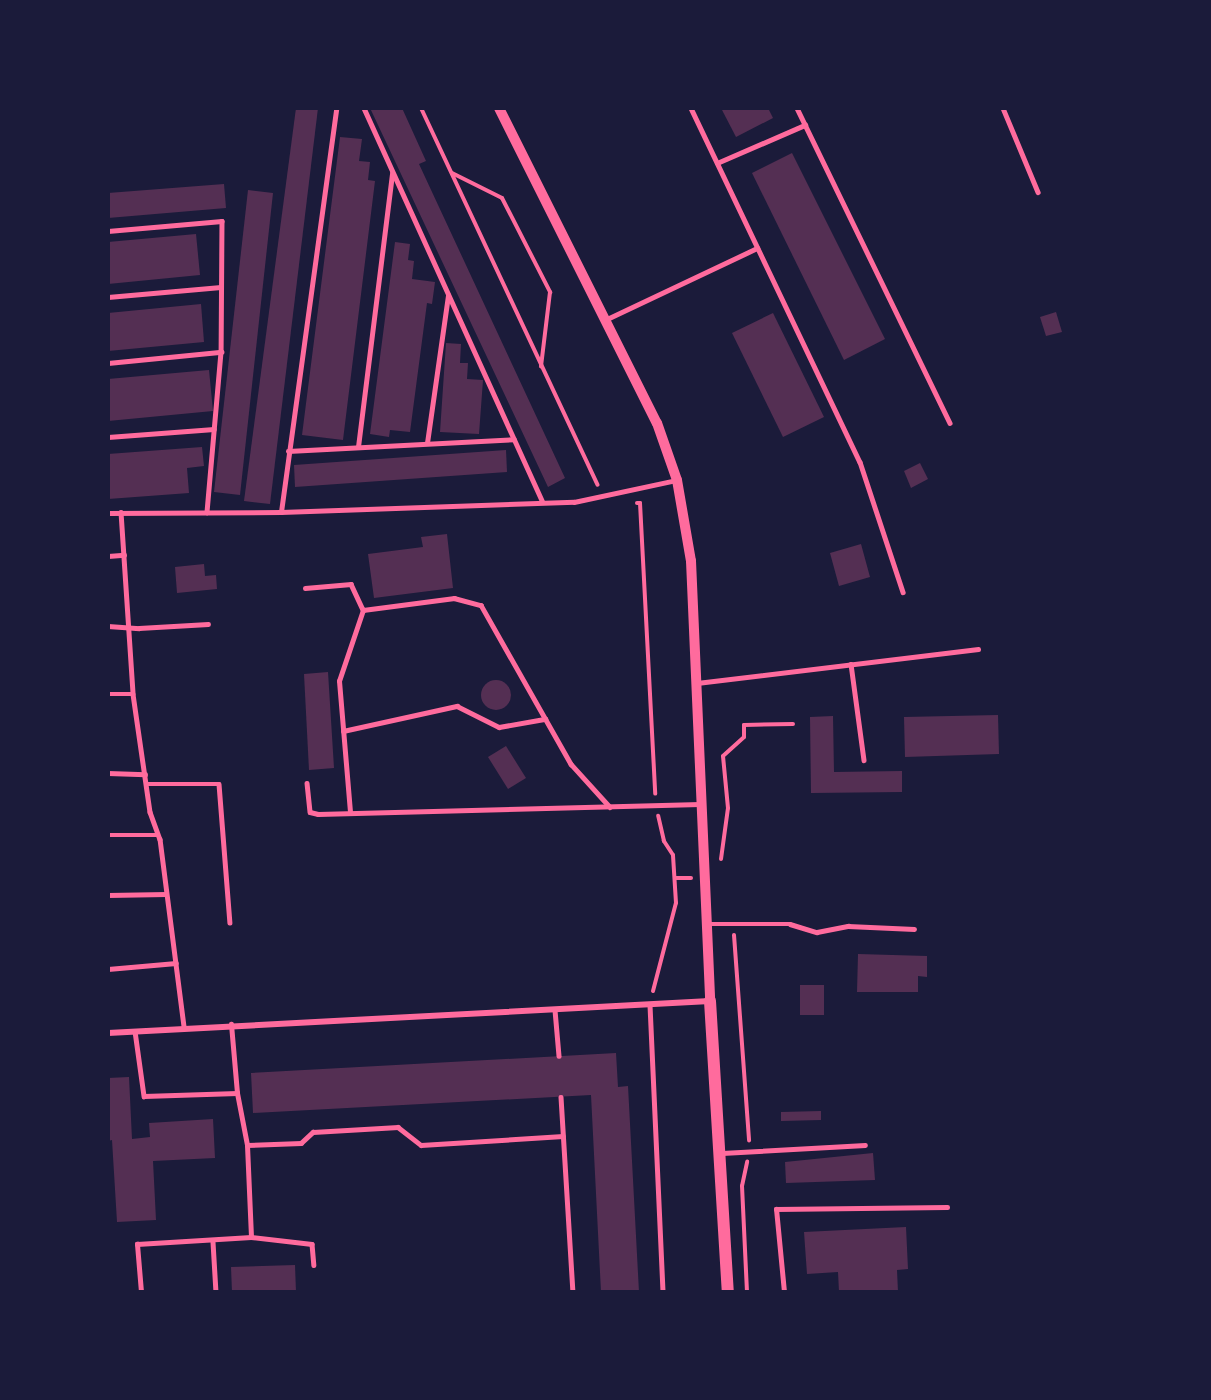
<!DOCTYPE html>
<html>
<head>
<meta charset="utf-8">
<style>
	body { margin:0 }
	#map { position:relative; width:1211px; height:1400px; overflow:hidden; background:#1b1b3a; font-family:Overpass,sans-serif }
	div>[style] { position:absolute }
	.building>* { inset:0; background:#542f53 }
	.round { border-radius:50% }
	.path>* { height:4px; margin:-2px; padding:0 2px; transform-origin:2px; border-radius:2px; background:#ff6b9d }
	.service>* { height:4.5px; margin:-2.25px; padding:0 2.25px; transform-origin:2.25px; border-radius:2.25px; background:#ff6b9d }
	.minor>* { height:6px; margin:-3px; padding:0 3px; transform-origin:3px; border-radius:3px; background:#ff6b9d }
	.tertiary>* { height:10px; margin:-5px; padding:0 5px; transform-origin:5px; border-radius:5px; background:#ff6b9d }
	.secondary>* { height:12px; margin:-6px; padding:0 6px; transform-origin:6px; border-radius:6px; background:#ff6b9d }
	span { translate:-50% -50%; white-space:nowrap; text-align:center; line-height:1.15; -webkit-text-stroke:6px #1b1b3a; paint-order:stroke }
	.frame { position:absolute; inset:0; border:110px solid #1b1b3a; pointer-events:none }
</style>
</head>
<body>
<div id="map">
	<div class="building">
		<div style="clip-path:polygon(296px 108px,318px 108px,270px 504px,244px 501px)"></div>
		<div style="clip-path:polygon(370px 108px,402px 108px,426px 161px,419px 164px,565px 478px,548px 487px)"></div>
		<div style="clip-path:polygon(721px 108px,768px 108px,773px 118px,736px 137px)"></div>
		<div style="clip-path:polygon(340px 137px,362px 139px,359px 161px,370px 162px,368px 180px,375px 181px,343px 440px,302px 435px)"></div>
		<div style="clip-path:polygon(792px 153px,885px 339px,844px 360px,752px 173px)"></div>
		<div style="clip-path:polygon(224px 184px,226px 208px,108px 218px,108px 193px)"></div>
		<div style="clip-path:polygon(248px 190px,273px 193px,240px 495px,214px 492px)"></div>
		<div style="clip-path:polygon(196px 234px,200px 275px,108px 284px,108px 242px)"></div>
		<div style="clip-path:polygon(395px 242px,410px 244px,408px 260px,414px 261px,412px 279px,435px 282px,432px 304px,427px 303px,410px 432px,390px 430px,389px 437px,370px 434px)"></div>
		<div style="clip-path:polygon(201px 304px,204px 342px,108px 351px,108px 313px)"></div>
		<div style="clip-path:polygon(1056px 312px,1062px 332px,1046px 336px,1040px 317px)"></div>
		<div style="clip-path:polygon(773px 313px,824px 417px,783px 437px,732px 333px)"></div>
		<div style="clip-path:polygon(446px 343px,461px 344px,460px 363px,468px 363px,467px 379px,483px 380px,479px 434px,440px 432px)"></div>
		<div style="clip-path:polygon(209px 370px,213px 411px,108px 421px,108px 379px)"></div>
		<div style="clip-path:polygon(202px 447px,204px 466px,187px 468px,189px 493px,108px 499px,108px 454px)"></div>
		<div style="clip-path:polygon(506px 450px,507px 472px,295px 487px,294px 465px)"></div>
		<div style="clip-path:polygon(920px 463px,928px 479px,911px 488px,904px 471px)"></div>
		<div style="clip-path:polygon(447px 534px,453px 588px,374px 598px,368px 554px,423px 547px,421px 537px)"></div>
		<div style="clip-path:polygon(861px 544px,870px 577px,839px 586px,830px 553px)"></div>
		<div style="clip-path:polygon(204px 564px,205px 576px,216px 575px,217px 589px,177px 593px,175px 567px)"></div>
		<div style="clip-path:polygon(328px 672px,334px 768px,309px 770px,304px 674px)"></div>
		<div class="round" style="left:481px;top:680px;width:30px;height:30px"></div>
		<div style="clip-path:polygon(998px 715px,999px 754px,905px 757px,904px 717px)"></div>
		<div style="clip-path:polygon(833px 716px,834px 772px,902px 771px,902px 792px,811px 793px,810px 717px)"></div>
		<div style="clip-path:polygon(506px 746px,526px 778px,508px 789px,488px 757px)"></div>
		<div style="clip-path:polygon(858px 954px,927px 956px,927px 977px,918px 976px,918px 992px,857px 992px)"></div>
		<div style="clip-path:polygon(800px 985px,824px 985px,824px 1015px,800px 1015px)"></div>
		<div style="clip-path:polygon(616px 1053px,618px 1087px,628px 1086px,639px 1292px,601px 1292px,591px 1095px,253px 1113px,251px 1073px)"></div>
		<div style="clip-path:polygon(129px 1077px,132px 1139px,150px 1137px,149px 1123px,213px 1119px,215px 1158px,153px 1161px,156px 1220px,117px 1222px,112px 1140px,108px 1141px,108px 1078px)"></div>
		<div style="clip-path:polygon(821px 1111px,821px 1120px,781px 1121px,781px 1112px)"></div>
		<div style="clip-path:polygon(873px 1153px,875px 1180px,786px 1183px,785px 1162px)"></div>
		<div style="clip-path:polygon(906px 1227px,908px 1269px,897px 1270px,898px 1292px,839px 1292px,838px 1272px,807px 1274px,804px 1232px)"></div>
		<div style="clip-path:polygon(295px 1265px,296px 1292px,232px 1292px,231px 1267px)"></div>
	</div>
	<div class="path">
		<div style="left:421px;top:108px;width:416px;rotate:64.9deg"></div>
		<div style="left:452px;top:173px;width:56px;rotate:26.6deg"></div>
		<div style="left:502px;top:198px;width:106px;rotate:62.9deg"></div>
		<div style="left:550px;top:292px;width:75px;rotate:96.9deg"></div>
		<div style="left:637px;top:503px;width:3px"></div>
		<div style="left:640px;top:503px;width:291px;rotate:87deg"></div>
		<div style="left:721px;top:859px;width:51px;rotate:-82.2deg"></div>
		<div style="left:728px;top:808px;width:52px;rotate:-95.5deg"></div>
		<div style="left:723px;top:756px;width:28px;rotate:-42deg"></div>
		<div style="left:744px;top:737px;width:12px;rotate:-90deg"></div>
		<div style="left:744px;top:725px;width:49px;rotate:-1.2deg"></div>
		<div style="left:675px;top:878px;width:16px"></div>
		<div style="left:734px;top:935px;width:206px;rotate:85.8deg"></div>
		<div style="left:653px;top:991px;width:91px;rotate:-75.4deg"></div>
		<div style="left:676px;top:903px;width:48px;rotate:-93.6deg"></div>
		<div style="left:673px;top:855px;width:17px;rotate:-123deg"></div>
		<div style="left:664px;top:841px;width:26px;rotate:-103deg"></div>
		<div style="left:747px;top:1292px;width:106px;rotate:-92.7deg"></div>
		<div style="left:742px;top:1186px;width:25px;rotate:-78deg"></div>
	</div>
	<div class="service">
		<div style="left:364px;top:108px;width:431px;rotate:65.6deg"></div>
		<div style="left:691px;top:108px;width:392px;rotate:64.5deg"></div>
		<div style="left:860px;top:462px;width:137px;rotate:71.7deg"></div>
		<div style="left:797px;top:108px;width:350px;rotate:64.1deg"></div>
		<div style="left:1003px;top:108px;width:91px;rotate:67.4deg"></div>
		<div style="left:717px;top:163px;width:96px;rotate:-23.4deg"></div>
		<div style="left:108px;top:231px;width:114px;rotate:-5deg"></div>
		<div style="left:222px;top:221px;width:131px;rotate:90.4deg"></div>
		<div style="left:221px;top:352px;width:161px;rotate:95deg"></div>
		<div style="left:108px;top:297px;width:113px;rotate:-5.1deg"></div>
		<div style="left:607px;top:319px;width:166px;rotate:-25.3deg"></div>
		<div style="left:108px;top:363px;width:114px;rotate:-5.6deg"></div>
		<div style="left:108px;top:437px;width:106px;rotate:-4.3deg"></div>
		<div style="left:427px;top:443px;width:149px;rotate:-81.9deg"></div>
		<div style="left:358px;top:447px;width:276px;rotate:-82.9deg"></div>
		<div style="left:288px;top:451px;width:226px;rotate:-3deg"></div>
		<div style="left:121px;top:512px;width:182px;rotate:86.2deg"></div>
		<div style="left:133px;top:694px;width:119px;rotate:81.8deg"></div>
		<div style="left:150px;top:812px;width:29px;rotate:70deg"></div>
		<div style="left:160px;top:839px;width:190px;rotate:82.7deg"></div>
		<div style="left:281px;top:512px;width:408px;rotate:-82.2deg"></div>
		<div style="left:108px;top:513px;width:173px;rotate:-0.3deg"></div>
		<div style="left:281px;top:512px;width:293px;rotate:-2deg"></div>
		<div style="left:574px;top:502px;width:105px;rotate:-12.1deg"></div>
		<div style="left:108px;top:556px;width:16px;rotate:-4deg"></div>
		<div style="left:305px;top:588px;width:46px;rotate:-5deg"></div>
		<div style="left:351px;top:584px;width:29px;rotate:65deg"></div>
		<div style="left:108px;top:626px;width:31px;rotate:4deg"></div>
		<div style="left:139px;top:628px;width:69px;rotate:-3.3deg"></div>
		<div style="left:851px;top:664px;width:97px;rotate:82.3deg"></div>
		<div style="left:697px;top:683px;width:283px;rotate:-6.9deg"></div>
		<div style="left:108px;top:694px;width:25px"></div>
		<div style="left:343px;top:731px;width:117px;rotate:-12.4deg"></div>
		<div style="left:457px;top:706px;width:47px;rotate:26.6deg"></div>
		<div style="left:499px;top:727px;width:47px;rotate:-9.9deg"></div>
		<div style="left:108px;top:773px;width:37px;rotate:2deg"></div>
		<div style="left:307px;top:783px;width:29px;rotate:84deg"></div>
		<div style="left:310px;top:812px;width:8px;rotate:14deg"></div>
		<div style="left:318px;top:814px;width:382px;rotate:-1.5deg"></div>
		<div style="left:146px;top:784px;width:73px"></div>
		<div style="left:219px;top:784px;width:139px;rotate:85.5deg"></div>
		<div style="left:350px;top:812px;width:131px;rotate:-94.8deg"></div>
		<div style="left:339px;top:681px;width:75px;rotate:-71.3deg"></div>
		<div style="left:363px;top:610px;width:92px;rotate:-7.5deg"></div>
		<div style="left:454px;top:598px;width:28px;rotate:15deg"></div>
		<div style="left:481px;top:605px;width:183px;rotate:60.5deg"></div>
		<div style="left:571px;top:764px;width:58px;rotate:47.8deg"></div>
		<div style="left:108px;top:835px;width:50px"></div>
		<div style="left:108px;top:895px;width:58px;rotate:-1deg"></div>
		<div style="left:707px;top:924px;width:83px"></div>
		<div style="left:790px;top:924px;width:28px;rotate:17deg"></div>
		<div style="left:817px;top:932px;width:32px;rotate:-11deg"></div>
		<div style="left:848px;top:926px;width:66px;rotate:2.6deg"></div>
		<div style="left:108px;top:969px;width:68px;rotate:-5deg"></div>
		<div style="left:650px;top:1005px;width:287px;rotate:87.4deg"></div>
		<div style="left:555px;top:1010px;width:46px;rotate:85deg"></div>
		<div style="left:135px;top:1031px;width:66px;rotate:82.1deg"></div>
		<div style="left:144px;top:1096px;width:93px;rotate:-1.8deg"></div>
		<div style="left:561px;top:1097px;width:195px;rotate:86.5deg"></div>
		<div style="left:247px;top:1145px;width:54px;rotate:-2.1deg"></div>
		<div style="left:301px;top:1143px;width:16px;rotate:-43deg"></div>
		<div style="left:313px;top:1132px;width:85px;rotate:-3.4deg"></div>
		<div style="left:398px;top:1127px;width:29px;rotate:38deg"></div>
		<div style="left:421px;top:1145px;width:142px;rotate:-3.6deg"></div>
		<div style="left:722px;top:1153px;width:143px;rotate:-3.2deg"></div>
		<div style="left:251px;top:1237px;width:61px;rotate:6.5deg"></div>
		<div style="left:312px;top:1244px;width:21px;rotate:85deg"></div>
		<div style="left:213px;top:1242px;width:50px;rotate:86.6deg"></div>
		<div style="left:141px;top:1292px;width:48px;rotate:-94.8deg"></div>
		<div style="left:137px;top:1244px;width:114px;rotate:-3.5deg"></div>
		<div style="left:251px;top:1237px;width:92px;rotate:-92.5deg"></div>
		<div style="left:247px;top:1145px;width:53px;rotate:-100.9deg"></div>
		<div style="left:237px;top:1093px;width:69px;rotate:-95deg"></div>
		<div style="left:784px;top:1292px;width:83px;rotate:-95.5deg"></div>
		<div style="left:776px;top:1209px;width:171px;rotate:-0.7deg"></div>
	</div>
	<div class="minor">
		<div style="left:108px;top:1033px;width:603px;rotate:-3.04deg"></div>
	</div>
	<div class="tertiary">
		<div style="left:499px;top:108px;width:352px;rotate:63.4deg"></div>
		<div style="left:657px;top:423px;width:60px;rotate:70.7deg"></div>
		<div style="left:677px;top:480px;width:82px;rotate:80.2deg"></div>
		<div style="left:691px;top:561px;width:440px;rotate:87.5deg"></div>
	</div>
	<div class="secondary">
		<div style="left:710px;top:1001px;width:292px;rotate:86.5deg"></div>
	</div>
	<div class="frame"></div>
</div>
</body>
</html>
